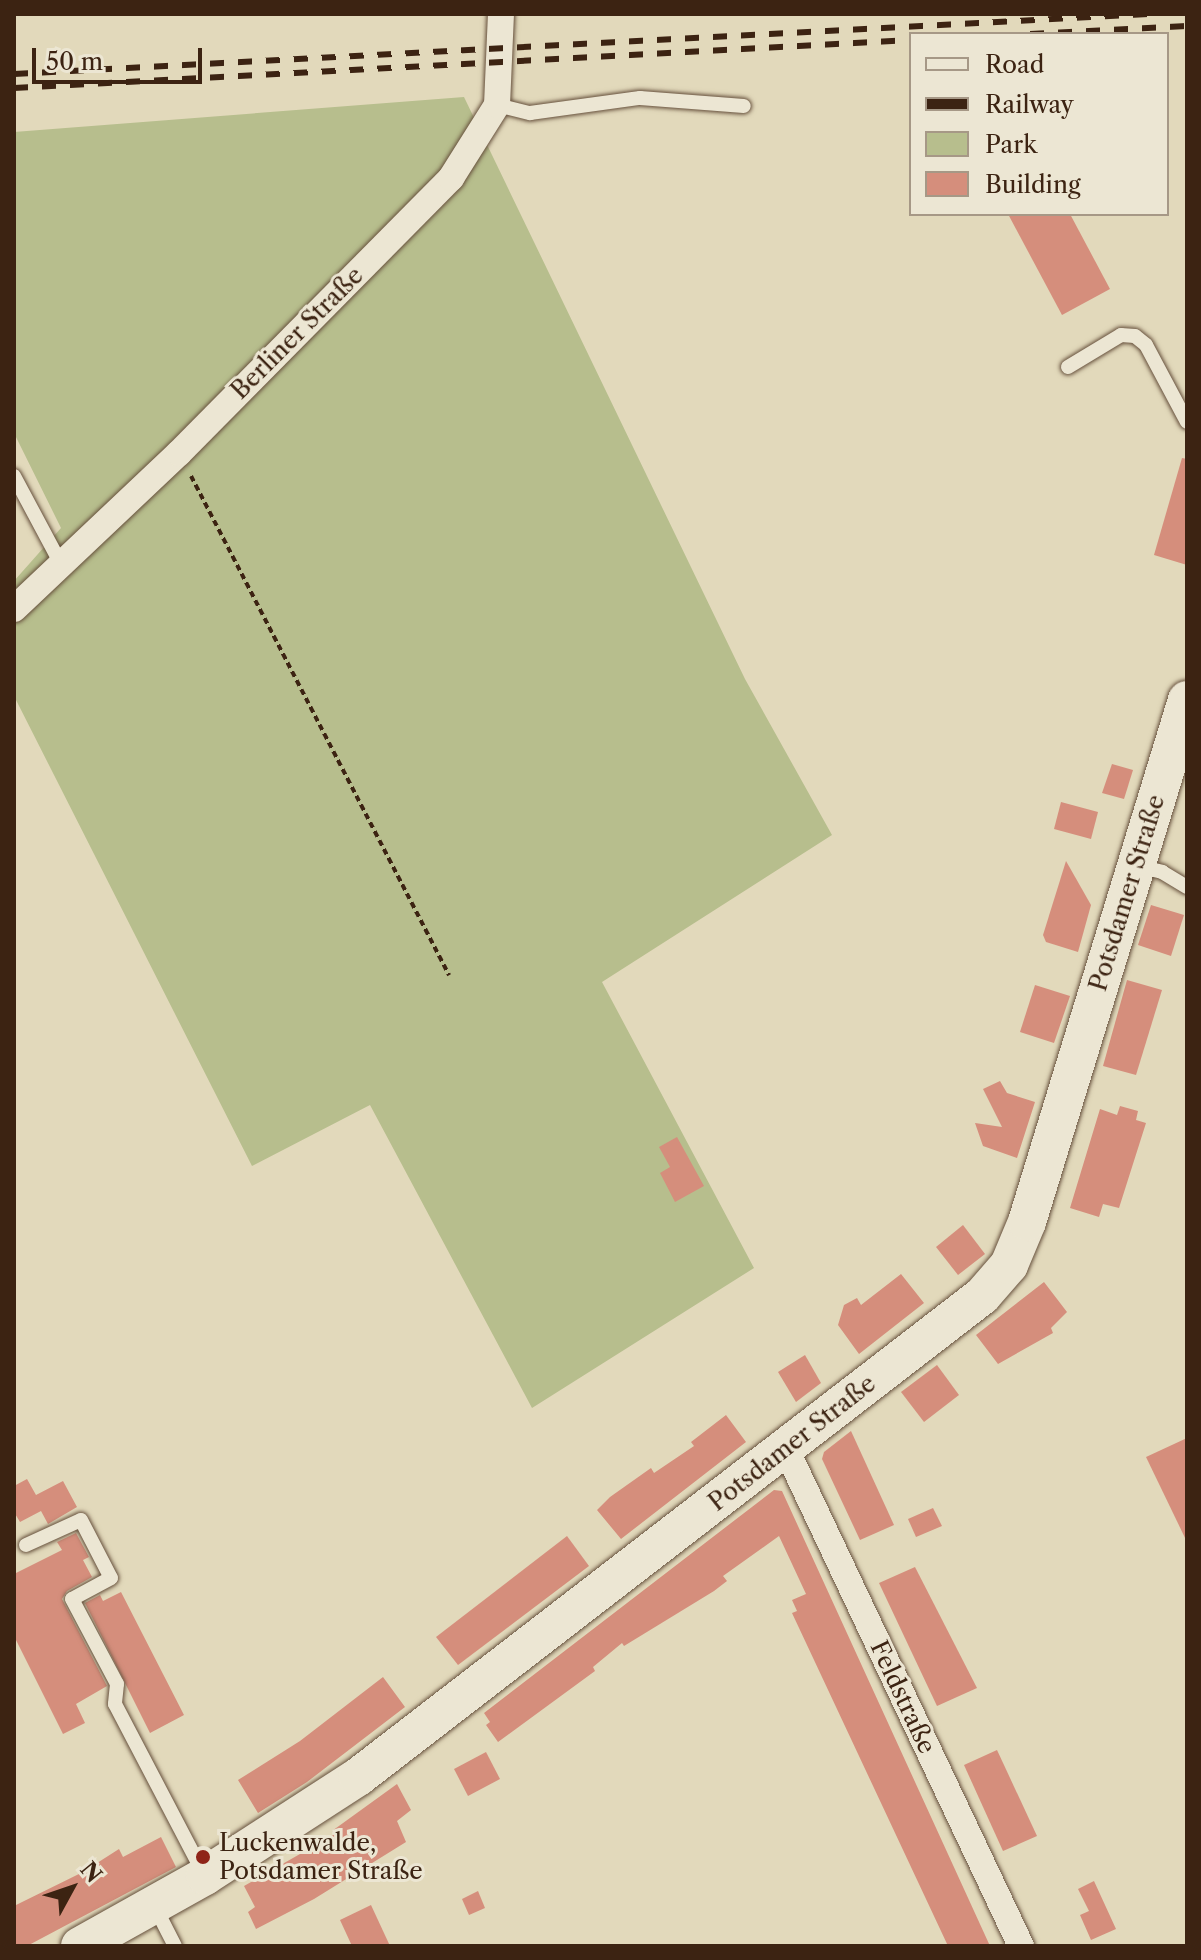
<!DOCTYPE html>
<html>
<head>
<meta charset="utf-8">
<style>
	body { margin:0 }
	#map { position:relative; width:1201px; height:1960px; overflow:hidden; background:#e2d9bb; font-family:"Libre Caslon Text",serif }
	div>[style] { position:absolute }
	.green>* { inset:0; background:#b7be8d }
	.building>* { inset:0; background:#d58e7c }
	.path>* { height:4px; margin-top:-2px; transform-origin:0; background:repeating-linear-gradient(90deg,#3c2312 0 6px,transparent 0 10px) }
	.roads { filter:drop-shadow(0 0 2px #66503c) drop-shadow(0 0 2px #66503c) }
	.lane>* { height:14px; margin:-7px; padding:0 7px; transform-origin:7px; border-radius:7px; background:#ece6d3 }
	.street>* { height:26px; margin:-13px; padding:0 13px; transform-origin:13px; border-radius:13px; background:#ece6d3 }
	.secondary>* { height:38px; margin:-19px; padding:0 19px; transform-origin:19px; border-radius:19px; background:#ece6d3 }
	.rail>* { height:6px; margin-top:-3px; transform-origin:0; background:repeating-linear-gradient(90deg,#3c2312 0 14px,transparent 0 28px) }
	.dots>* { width:22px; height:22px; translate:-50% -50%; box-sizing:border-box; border:4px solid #ece6d3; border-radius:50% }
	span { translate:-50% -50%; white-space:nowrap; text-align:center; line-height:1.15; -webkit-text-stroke:6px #ece6d3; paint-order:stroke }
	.street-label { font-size:24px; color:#3c2312 }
	.poi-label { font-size:24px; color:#3c2312 }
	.left { translate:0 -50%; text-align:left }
	.frame { position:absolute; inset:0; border:16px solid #3c2312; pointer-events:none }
	.legend { position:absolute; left:909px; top:32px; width:260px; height:184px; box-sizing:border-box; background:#ece6d3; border:2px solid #a69886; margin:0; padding:10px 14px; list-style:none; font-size:24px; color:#3c2312 }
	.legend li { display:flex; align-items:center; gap:16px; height:40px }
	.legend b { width:40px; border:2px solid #a69886 }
	.north { position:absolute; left:32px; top:1848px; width:80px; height:80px; -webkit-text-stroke:6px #ece6d3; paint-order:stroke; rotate:50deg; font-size:22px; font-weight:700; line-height:32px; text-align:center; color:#3c2312 }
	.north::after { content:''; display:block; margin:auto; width:28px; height:36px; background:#3c2312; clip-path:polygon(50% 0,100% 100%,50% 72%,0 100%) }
	.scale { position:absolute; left:32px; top:48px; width:170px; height:36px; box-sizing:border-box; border:4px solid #3c2312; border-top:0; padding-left:10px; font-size:24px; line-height:28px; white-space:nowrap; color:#3c2312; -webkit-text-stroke:6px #ece6d3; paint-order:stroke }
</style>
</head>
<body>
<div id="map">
	<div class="green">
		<div style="clip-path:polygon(464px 97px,745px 679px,832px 835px,602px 982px,754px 1268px,532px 1408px,370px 1105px,252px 1166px,14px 696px,14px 581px,61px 528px,14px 433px,14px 132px)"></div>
	</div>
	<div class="building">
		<div style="clip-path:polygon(1008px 214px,1070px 214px,1110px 289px,1062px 315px)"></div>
		<div style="clip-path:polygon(1182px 458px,1187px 459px,1187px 565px,1154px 555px)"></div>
		<div style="clip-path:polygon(1112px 764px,1133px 770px,1124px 799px,1102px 793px)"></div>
		<div style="clip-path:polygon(1061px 802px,1098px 812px,1091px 839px,1054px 829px)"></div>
		<div style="clip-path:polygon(1066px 861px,1091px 905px,1078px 952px,1046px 942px,1043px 935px)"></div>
		<div style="clip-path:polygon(1151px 905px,1184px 915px,1171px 956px,1138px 945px)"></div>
		<div style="clip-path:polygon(1127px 980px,1162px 990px,1136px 1075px,1103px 1066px)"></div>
		<div style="clip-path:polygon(1035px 985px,1070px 996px,1054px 1043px,1020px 1032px)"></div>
		<div style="clip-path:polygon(1000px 1081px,1007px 1093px,1035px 1102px,1017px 1158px,983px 1146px,975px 1123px,1002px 1127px,983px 1089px)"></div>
		<div style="clip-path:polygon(1120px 1106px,1138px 1111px,1136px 1120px,1146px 1123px,1119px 1208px,1103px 1204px,1099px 1217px,1070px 1208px,1100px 1109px,1117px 1115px)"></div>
		<div style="clip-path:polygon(677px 1137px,704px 1186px,675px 1202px,660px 1173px,670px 1167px,659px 1147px)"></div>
		<div style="clip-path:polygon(963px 1225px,985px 1254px,958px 1275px,936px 1247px)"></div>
		<div style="clip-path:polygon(901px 1274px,924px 1303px,859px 1354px,838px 1325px,844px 1305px,857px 1298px,861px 1305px)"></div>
		<div style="clip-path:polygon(1044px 1282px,1067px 1312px,1051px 1328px,1053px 1333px,998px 1364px,976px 1335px)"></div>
		<div style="clip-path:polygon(805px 1355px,821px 1383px,796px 1402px,778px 1372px)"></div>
		<div style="clip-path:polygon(937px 1365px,959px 1395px,924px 1422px,901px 1392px)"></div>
		<div style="clip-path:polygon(726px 1415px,746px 1442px,621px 1539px,597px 1510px,610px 1497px,651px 1468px,654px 1473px,694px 1446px,691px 1442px)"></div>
		<div style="clip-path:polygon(851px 1431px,894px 1525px,860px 1540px,822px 1459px,824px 1452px)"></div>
		<div style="clip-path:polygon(1187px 1438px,1187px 1542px,1146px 1457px)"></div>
		<div style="clip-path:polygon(27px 1479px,36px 1495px,63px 1481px,77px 1507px,48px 1524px,41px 1511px,20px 1522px,14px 1512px,14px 1486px)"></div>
		<div style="clip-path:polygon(774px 1490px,782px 1491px,990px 1946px,948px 1946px,792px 1613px,797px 1611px,792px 1600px,806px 1594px,779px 1536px,723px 1576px,727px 1581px,714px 1591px,624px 1646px,622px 1643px,593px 1667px,595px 1671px,498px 1742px,486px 1725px,490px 1722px,484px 1713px)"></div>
		<div style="clip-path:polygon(933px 1508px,942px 1526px,916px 1537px,908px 1519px)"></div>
		<div style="clip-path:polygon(76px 1533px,89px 1557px,83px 1560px,92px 1577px,67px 1591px,62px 1599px,107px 1686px,76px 1704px,85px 1723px,63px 1734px,14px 1636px,14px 1574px,62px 1550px,57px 1542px)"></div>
		<div style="clip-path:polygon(567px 1536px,589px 1566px,458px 1665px,436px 1637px)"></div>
		<div style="clip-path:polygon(915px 1567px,977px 1688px,937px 1706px,879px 1583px)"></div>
		<div style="clip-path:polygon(121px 1592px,184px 1715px,150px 1733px,85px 1603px,100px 1595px,103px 1601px)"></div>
		<div style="clip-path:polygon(383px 1677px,405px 1707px,307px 1782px,258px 1813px,238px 1780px,300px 1741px)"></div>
		<div style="clip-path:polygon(997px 1750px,1037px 1836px,1003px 1851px,964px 1765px)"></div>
		<div style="clip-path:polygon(486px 1752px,500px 1779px,468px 1796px,454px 1769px)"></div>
		<div style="clip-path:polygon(397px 1784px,411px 1810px,397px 1821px,406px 1842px,314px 1899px,256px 1929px,248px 1912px,255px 1907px,244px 1886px,335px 1834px,332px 1831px)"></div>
		<div style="clip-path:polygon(161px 1837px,176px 1867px,27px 1946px,14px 1946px,14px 1906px,83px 1872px,119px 1849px,123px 1857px)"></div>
		<div style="clip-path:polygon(1094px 1881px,1116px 1929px,1091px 1940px,1080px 1915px,1089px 1911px,1078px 1889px)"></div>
		<div style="clip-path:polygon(478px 1891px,485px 1908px,469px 1915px,462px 1899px)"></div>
		<div style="clip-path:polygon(371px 1905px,390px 1946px,352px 1946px,340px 1920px)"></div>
	</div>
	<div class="path">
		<div style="left:191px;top:476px;width:562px;rotate:62.66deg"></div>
	</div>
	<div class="roads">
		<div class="lane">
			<div style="left:497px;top:105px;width:34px;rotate:14deg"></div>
			<div style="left:530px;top:113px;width:111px;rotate:-7.8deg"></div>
			<div style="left:640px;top:98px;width:104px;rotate:4.4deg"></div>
			<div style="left:1068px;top:367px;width:62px;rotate:-31.1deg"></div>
			<div style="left:1121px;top:335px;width:14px;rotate:4deg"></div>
			<div style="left:1135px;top:336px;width:14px;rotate:39deg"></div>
			<div style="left:1146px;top:345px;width:87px;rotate:62deg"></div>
			<div style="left:14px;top:476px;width:100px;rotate:61.9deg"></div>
			<div style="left:1137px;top:866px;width:26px;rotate:13deg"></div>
			<div style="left:1162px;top:872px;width:29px;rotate:31deg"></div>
			<div style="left:26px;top:1545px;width:60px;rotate:-24.4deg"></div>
			<div style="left:81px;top:1520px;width:65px;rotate:62.7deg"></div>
			<div style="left:111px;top:1578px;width:44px;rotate:151.7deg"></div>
			<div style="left:72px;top:1599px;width:96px;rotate:62.1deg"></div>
			<div style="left:117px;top:1684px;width:20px;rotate:96deg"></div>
			<div style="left:115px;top:1704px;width:194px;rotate:62.4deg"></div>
			<div style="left:154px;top:1905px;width:46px;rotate:62.9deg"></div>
		</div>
		<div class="street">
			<div style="left:14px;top:609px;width:227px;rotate:-43.4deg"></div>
			<div style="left:179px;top:453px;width:387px;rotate:-45.3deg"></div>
			<div style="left:451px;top:178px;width:86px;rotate:-57.8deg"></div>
			<div style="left:497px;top:105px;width:91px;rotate:-87.5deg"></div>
			<div style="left:786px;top:1449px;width:550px;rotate:64.69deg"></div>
		</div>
		<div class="secondary">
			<div style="left:80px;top:1946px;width:143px;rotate:-29.2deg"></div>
			<div style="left:205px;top:1876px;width:182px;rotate:-32.9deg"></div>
			<div style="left:358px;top:1777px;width:788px;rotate:-37.63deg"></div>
			<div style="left:982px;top:1296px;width:41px;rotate:-48.9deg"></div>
			<div style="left:1009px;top:1265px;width:47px;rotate:-67.3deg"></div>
			<div style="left:1027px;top:1222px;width:546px;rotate:-72.96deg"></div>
		</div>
	</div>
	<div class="rail">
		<div style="left:1030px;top:34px;width:157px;rotate:-2.9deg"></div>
		<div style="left:14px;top:74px;width:1136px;rotate:-3.03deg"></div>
		<div style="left:14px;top:88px;width:898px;rotate:-3.06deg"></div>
	</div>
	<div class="dots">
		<div style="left:203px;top:1857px;background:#8f2418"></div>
	</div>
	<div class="street-label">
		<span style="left:297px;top:333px;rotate:-45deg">Berliner Straße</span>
		<span style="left:1127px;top:893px;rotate:-73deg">Potsdamer Straße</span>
		<span style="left:792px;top:1443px;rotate:-38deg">Potsdamer Straße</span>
		<span style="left:903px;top:1697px;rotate:65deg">Feldstraße</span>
	</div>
	<div class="poi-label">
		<span class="left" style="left:219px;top:1857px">Luckenwalde,<br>Potsdamer Straße</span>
	</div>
	<div class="frame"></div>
	<ul class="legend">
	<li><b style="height:10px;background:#ece6d3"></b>Road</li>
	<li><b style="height:10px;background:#3c2312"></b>Railway</li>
	<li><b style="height:22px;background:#b7be8d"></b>Park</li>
	<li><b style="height:22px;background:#d58e7c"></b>Building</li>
	</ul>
	<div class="north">N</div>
	<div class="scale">50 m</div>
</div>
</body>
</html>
